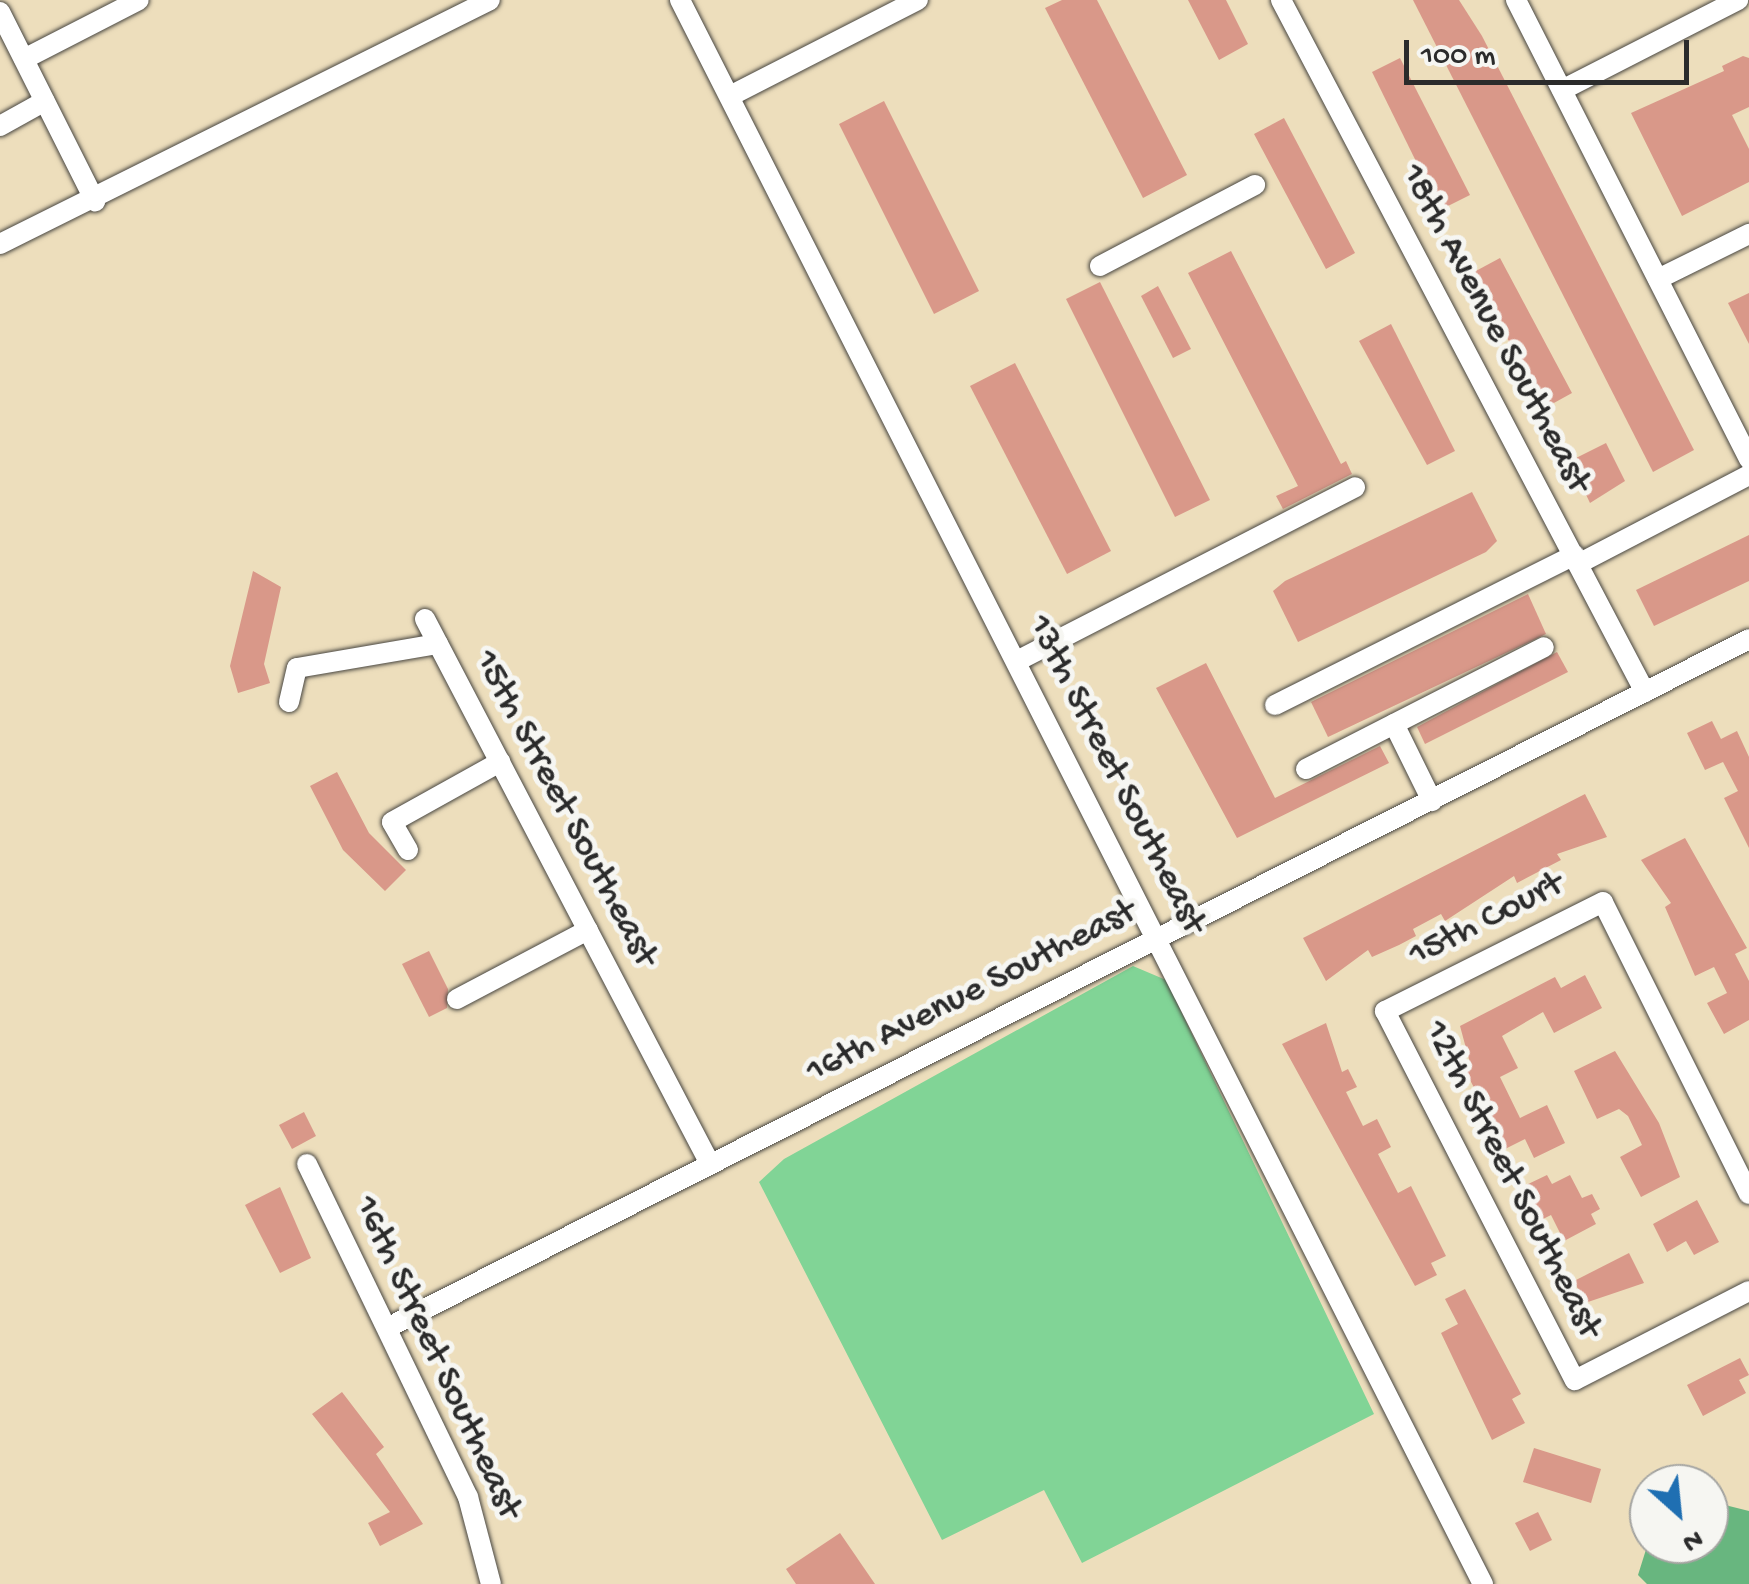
<!DOCTYPE html>
<html>
<head>
<meta charset="utf-8">
<style>
	body { margin:0 }
	#map { position:relative; width:1749px; height:1584px; overflow:hidden; background:#eddebc; font-family:"Gochi Hand",sans-serif }
	div>[style] { position:absolute }
	.green>* { inset:0; background:#81d496 }
	.forest>* { inset:0; background:#68b67f }
	.building>* { inset:0; background:#d99889 }
	.roads { filter:drop-shadow(0 0 2px #484641) drop-shadow(0 0 2px #484641) }
	.minor>* { height:20px; margin:-10px; padding:0 10px; transform-origin:10px; border-radius:10px; background:#fff }
	span { translate:-50% -50%; white-space:nowrap; text-align:center; line-height:1.15; -webkit-text-stroke:10px #f6f6f2; paint-order:stroke }
	.street-label { font-size:38px; color:#2b2b2b }
	.north { position:absolute; left:1629px; top:1464px; width:100px; height:100px; box-sizing:border-box; background:#f6f6f2; border:2px solid #a5a5a2; border-radius:50%; rotate:153deg; font-size:28px; font-weight:700; line-height:40px; text-align:center; color:#2b2b2b }
	.north::after { content:''; display:block; margin:auto; width:35px; height:45px; background:#1f6fb2; clip-path:polygon(50% 0,100% 100%,50% 72%,0 100%) }
	.scale { position:absolute; left:1404px; top:40px; width:285px; height:45px; box-sizing:border-box; border:5px solid #2b2b2b; border-top:0; padding-left:12px; font-size:30px; line-height:35px; white-space:nowrap; color:#2b2b2b; -webkit-text-stroke:8px #f6f6f2; paint-order:stroke }
</style>
</head>
<body>
<div id="map">
	<div class="green">
		<div style="clip-path:polygon(1133px 966px,1166px 980px,1374px 1414px,1082px 1563px,1044px 1490px,942px 1540px,759px 1182px,784px 1159px)"></div>
	</div>
	<div class="forest">
		<div style="clip-path:polygon(1709px 1501px,1749px 1511px,1749px 1584px,1647px 1584px,1638px 1575px,1649px 1540px,1709px 1544px)"></div>
	</div>
	<div class="building">
		<div style="clip-path:polygon(1062px 0,1097px 0,1187px 175px,1143px 198px,1045px 8px)"></div>
		<div style="clip-path:polygon(1188px 0,1226px 0,1248px 44px,1219px 60px)"></div>
		<div style="clip-path:polygon(1413px 0,1459px 0,1482px 36px,1694px 450px,1653px 472px)"></div>
		<div style="clip-path:polygon(1743px 56px,1749px 58px,1749px 107px,1732px 115px,1749px 149px,1749px 182px,1682px 216px,1631px 113px,1724px 71px,1722px 66px)"></div>
		<div style="clip-path:polygon(1400px 58px,1470px 195px,1440px 210px,1372px 72px)"></div>
		<div style="clip-path:polygon(884px 101px,979px 291px,934px 314px,839px 124px)"></div>
		<div style="clip-path:polygon(1284px 118px,1355px 253px,1326px 269px,1254px 134px)"></div>
		<div style="clip-path:polygon(1231px 251px,1341px 464px,1346px 461px,1352px 474px,1283px 509px,1276px 496px,1298px 486px,1188px 273px)"></div>
		<div style="clip-path:polygon(1500px 258px,1572px 393px,1543px 409px,1474px 272px)"></div>
		<div style="clip-path:polygon(1100px 282px,1210px 500px,1175px 517px,1066px 299px)"></div>
		<div style="clip-path:polygon(1158px 286px,1191px 349px,1173px 358px,1141px 296px)"></div>
		<div style="clip-path:polygon(1749px 293px,1749px 344px,1728px 303px)"></div>
		<div style="clip-path:polygon(1391px 324px,1455px 451px,1427px 465px,1359px 341px)"></div>
		<div style="clip-path:polygon(1015px 363px,1111px 551px,1067px 574px,970px 386px)"></div>
		<div style="clip-path:polygon(1606px 443px,1625px 481px,1590px 503px,1570px 461px)"></div>
		<div style="clip-path:polygon(1472px 492px,1497px 541px,1486px 552px,1298px 642px,1273px 591px,1285px 581px)"></div>
		<div style="clip-path:polygon(1749px 535px,1749px 581px,1654px 626px,1636px 590px)"></div>
		<div style="clip-path:polygon(253px 571px,281px 587px,264px 664px,270px 683px,238px 693px,230px 666px)"></div>
		<div style="clip-path:polygon(1528px 594px,1546px 634px,1328px 737px,1311px 702px)"></div>
		<div style="clip-path:polygon(1557px 652px,1568px 672px,1425px 744px,1417px 727px)"></div>
		<div style="clip-path:polygon(1206px 663px,1275px 798px,1380px 746px,1389px 763px,1237px 838px,1156px 688px)"></div>
		<div style="clip-path:polygon(1712px 721px,1721px 739px,1737px 731px,1749px 757px,1749px 848px,1724px 798px,1738px 791px,1723px 762px,1705px 770px,1687px 733px)"></div>
		<div style="clip-path:polygon(337px 772px,369px 833px,406px 870px,385px 891px,343px 850px,310px 786px)"></div>
		<div style="clip-path:polygon(1585px 794px,1607px 837px,1557px 854px,1561px 860px,1517px 883px,1514px 876px,1445px 921px,1441px 914px,1413px 929px,1416px 936px,1399px 945px,1372px 957px,1368px 950px,1326px 981px,1303px 938px)"></div>
		<div style="clip-path:polygon(1685px 838px,1747px 948px,1735px 954px,1749px 981px,1749px 1020px,1724px 1034px,1707px 1003px,1727px 993px,1714px 967px,1695px 976px,1665px 907px,1671px 903px,1641px 860px)"></div>
		<div style="clip-path:polygon(429px 951px,448px 989px,447px 1008px,429px 1017px,402px 964px)"></div>
		<div style="clip-path:polygon(1585px 975px,1602px 1008px,1554px 1033px,1543px 1012px,1502px 1036px,1518px 1068px,1500px 1077px,1520px 1118px,1547px 1105px,1565px 1143px,1534px 1158px,1525px 1139px,1505px 1149px,1463px 1066px,1470px 1063px,1460px 1026px,1555px 977px,1561px 988px)"></div>
		<div style="clip-path:polygon(1326px 1023px,1342px 1072px,1348px 1069px,1357px 1087px,1346px 1092px,1363px 1126px,1377px 1119px,1391px 1147px,1378px 1154px,1398px 1193px,1411px 1186px,1446px 1256px,1431px 1263px,1437px 1275px,1415px 1286px,1282px 1044px)"></div>
		<div style="clip-path:polygon(1615px 1051px,1659px 1123px,1680px 1177px,1641px 1197px,1620px 1157px,1642px 1145px,1628px 1116px,1619px 1109px,1597px 1119px,1574px 1071px)"></div>
		<div style="clip-path:polygon(304px 1112px,316px 1136px,292px 1149px,279px 1125px)"></div>
		<div style="clip-path:polygon(1547px 1175px,1552px 1184px,1570px 1175px,1582px 1198px,1592px 1194px,1600px 1209px,1591px 1214px,1596px 1224px,1564px 1241px,1551px 1215px,1541px 1220px,1524px 1186px)"></div>
		<div style="clip-path:polygon(280px 1187px,311px 1258px,280px 1273px,245px 1205px)"></div>
		<div style="clip-path:polygon(1697px 1200px,1719px 1242px,1694px 1255px,1686px 1241px,1667px 1252px,1653px 1224px)"></div>
		<div style="clip-path:polygon(1629px 1253px,1644px 1283px,1585px 1303px,1574px 1281px)"></div>
		<div style="clip-path:polygon(1465px 1289px,1521px 1394px,1512px 1399px,1525px 1423px,1492px 1440px,1441px 1333px,1458px 1324px,1445px 1299px)"></div>
		<div style="clip-path:polygon(1740px 1358px,1749px 1375px,1739px 1380px,1746px 1393px,1703px 1416px,1687px 1385px)"></div>
		<div style="clip-path:polygon(342px 1392px,384px 1447px,376px 1454px,423px 1524px,380px 1546px,368px 1523px,390px 1512px,312px 1414px)"></div>
		<div style="clip-path:polygon(1534px 1448px,1601px 1469px,1591px 1503px,1523px 1482px)"></div>
		<div style="clip-path:polygon(1538px 1512px,1552px 1540px,1530px 1551px,1515px 1523px)"></div>
		<div style="clip-path:polygon(840px 1533px,875px 1584px,796px 1584px,786px 1569px)"></div>
	</div>
	<div class="roads">
		<div class="minor">
			<div style="left:680px;top:0;width:1776px;rotate:63.12deg"></div>
			<div style="left:1281px;top:0;width:782px;rotate:62.26deg"></div>
			<div style="left:1516px;top:0;width:515px;rotate:63.09deg"></div>
			<div style="left:0;top:12px;width:212px;rotate:63.3deg"></div>
			<div style="left:24px;top:59px;width:129px;rotate:-27.2deg"></div>
			<div style="left:1562px;top:90px;width:198px;rotate:-27.1deg"></div>
			<div style="left:730px;top:96px;width:211px;rotate:-27.1deg"></div>
			<div style="left:0;top:126px;width:51px;rotate:-29.1deg"></div>
			<div style="left:0;top:244px;width:547px;rotate:-26.47deg"></div>
			<div style="left:1100px;top:266px;width:175px;rotate:-27.6deg"></div>
			<div style="left:1658px;top:279px;width:102px;rotate:-26.3deg"></div>
			<div style="left:1578px;top:564px;width:193px;rotate:-27.5deg"></div>
			<div style="left:425px;top:619px;width:615px;rotate:62.39deg"></div>
			<div style="left:1017px;top:661px;width:380px;rotate:-27.2deg"></div>
			<div style="left:289px;top:702px;width:35px;rotate:-77deg"></div>
			<div style="left:297px;top:668px;width:143px;rotate:-9.7deg"></div>
			<div style="left:1275px;top:705px;width:335px;rotate:-26.6deg"></div>
			<div style="left:1394px;top:724px;width:86px;rotate:63.7deg"></div>
			<div style="left:1306px;top:769px;width:267px;rotate:-27.1deg"></div>
			<div style="left:408px;top:850px;width:32px;rotate:-120deg"></div>
			<div style="left:392px;top:822px;width:124px;rotate:-29.1deg"></div>
			<div style="left:457px;top:999px;width:148px;rotate:-27.8deg"></div>
			<div style="left:307px;top:1164px;width:370px;rotate:64.2deg"></div>
			<div style="left:468px;top:1497px;width:90px;rotate:75.2deg"></div>
			<div style="left:1749px;top:1194px;width:326px;rotate:-116.6deg"></div>
			<div style="left:1603px;top:902px;width:244px;rotate:153.4deg"></div>
			<div style="left:1385px;top:1011px;width:415px;rotate:62.8deg"></div>
			<div style="left:1575px;top:1380px;width:195px;rotate:-27.1deg"></div>
			<div style="left:387px;top:1328px;width:1526px;rotate:-26.83deg"></div>
		</div>
	</div>
	<div class="street-label">
		<span style="left:1494px;top:329px;rotate:62deg">18th Avenue Southeast</span>
		<span style="left:1115px;top:775px;rotate:63deg">13th Street Southeast</span>
		<span style="left:564px;top:809px;rotate:62deg">15th Street Southeast</span>
		<span style="left:1487px;top:921px;rotate:-27deg">15th Court</span>
		<span style="left:972px;top:993px;rotate:-27deg">16th Avenue Southeast</span>
		<span style="left:1511px;top:1180px;rotate:63deg">12th Street Southeast</span>
		<span style="left:436px;top:1358px;rotate:65deg">16th Street Southeast</span>
	</div>
	<div class="north">N</div>
	<div class="scale">100 m</div>
</div>
</body>
</html>
